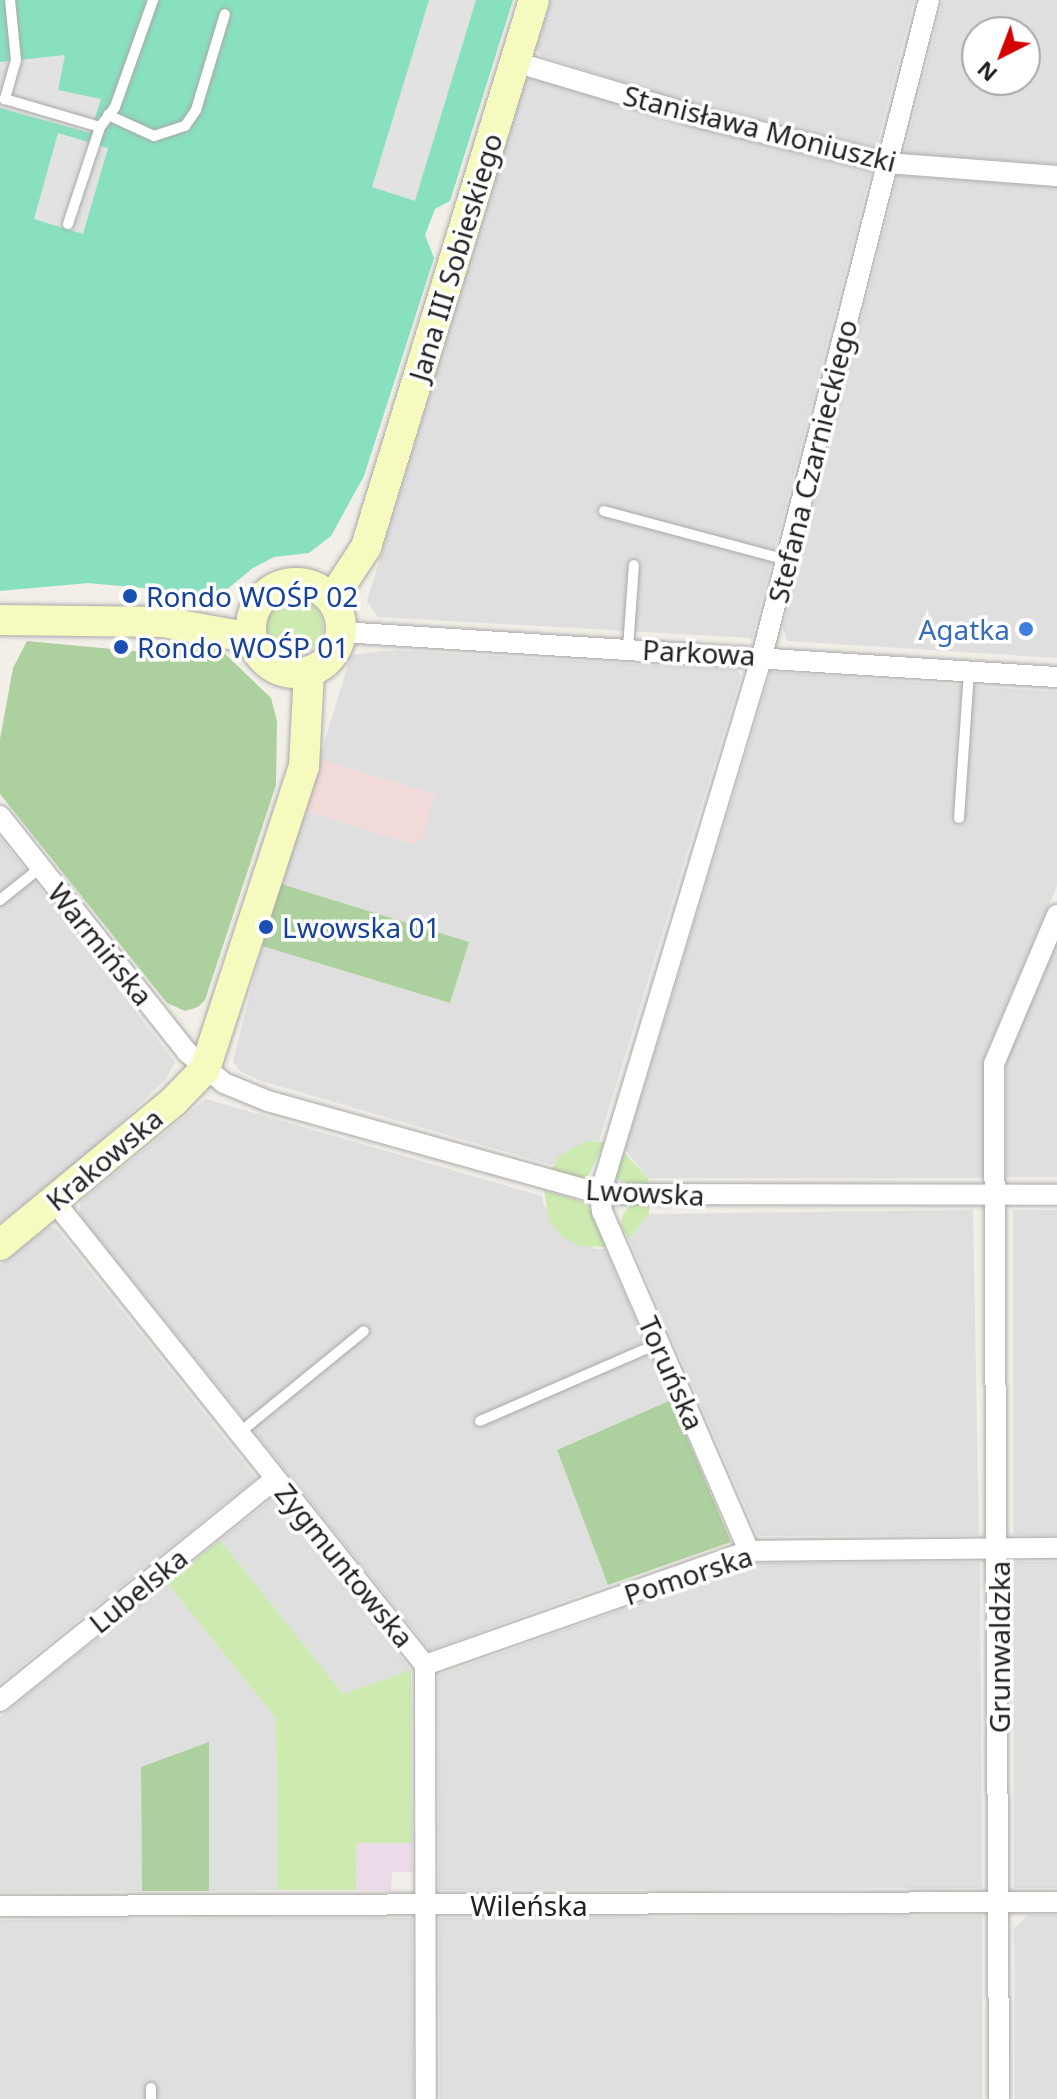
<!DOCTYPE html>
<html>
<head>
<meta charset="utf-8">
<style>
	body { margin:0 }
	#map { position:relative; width:1057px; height:2099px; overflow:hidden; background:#f2efe9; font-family:"Noto Sans",sans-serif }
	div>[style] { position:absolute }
	.residential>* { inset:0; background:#e0dfdf }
	.commercial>* { inset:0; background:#f2dad9 }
	.industrial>* { inset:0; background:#ebdbe8 }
	.grass>* { inset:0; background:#cdebb0 }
	.round { border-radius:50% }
	.forest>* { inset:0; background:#add19e }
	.pitch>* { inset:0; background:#88e0be }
	.parking>* { inset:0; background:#e2e2e2 }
	.roads { filter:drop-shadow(0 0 2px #a9a9a9) drop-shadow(0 0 2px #a9a9a9) }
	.lane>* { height:10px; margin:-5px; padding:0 5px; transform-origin:5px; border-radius:5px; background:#fff }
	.street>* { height:20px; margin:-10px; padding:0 10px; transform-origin:10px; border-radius:10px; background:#fff }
	.secondary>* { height:30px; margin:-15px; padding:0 15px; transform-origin:15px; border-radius:15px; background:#f7fabf }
	.secondary>.ring { margin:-15px; padding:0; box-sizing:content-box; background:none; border:30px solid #f7fabf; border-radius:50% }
	.dots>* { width:22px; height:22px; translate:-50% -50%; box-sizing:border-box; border:4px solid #fff; border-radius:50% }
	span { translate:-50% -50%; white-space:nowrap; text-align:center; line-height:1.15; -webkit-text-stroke:7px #fff; paint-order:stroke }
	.street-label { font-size:28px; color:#222 }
	.transit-label { font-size:28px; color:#164399 }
	.left { translate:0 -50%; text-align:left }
	.shop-label { font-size:28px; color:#366cbe }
	.right { translate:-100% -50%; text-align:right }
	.north { position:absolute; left:961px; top:16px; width:80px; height:80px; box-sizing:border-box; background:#fff; border:2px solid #a7a7a7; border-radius:50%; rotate:222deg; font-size:22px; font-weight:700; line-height:32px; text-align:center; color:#222 }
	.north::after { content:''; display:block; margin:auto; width:28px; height:36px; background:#d40000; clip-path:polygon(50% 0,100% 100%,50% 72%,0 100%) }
</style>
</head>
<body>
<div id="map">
	<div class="residential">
		<div style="clip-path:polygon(551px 0,914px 0,876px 148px,703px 107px,541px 56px,536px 50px)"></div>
		<div style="clip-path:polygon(evenodd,943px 0,1057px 0,1057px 164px,904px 154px,943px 0,1025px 32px,1025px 80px,977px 80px,977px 32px,1025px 32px)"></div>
		<div style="clip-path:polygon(534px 77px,696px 127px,871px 170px,752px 638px,378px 617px,367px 601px,526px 80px)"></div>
		<div style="clip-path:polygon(898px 175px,1057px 187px,1057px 658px,787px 641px,783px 628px)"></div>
		<div style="clip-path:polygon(393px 650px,737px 670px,741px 676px,599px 1141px,587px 1141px,552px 1165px,261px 1081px,240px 1071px,233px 1061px,262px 946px,450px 1003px,468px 942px,281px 884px,304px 810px,413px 844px,435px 795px,319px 759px,351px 655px)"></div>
		<div style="clip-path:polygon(771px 672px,1057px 692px,1057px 886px,984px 1058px,985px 1178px,648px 1178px,625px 1150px)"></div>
		<div style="clip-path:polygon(0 837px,175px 1062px,166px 1079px,95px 1147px,0 1223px)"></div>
		<div style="clip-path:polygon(1057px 941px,1057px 1177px,1006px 1177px,1006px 1061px)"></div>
		<div style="clip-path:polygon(206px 1099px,542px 1196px,544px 1206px,595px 1249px,605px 1249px,671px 1400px,557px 1450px,608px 1585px,430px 1650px,79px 1214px,81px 1201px)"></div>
		<div style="clip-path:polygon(973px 1210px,979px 1535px,758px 1536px,629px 1239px,649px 1214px)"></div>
		<div style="clip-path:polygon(1013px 1210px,1057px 1210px,1057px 1535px,1013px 1535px)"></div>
		<div style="clip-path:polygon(48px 1227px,57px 1229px,256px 1478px,0 1683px,0 1265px)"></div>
		<div style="clip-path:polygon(273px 1498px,411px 1670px,343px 1694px,220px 1540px)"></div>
		<div style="clip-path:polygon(980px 1562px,982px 1888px,439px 1890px,439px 1675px,752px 1563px)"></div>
		<div style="clip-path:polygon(1013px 1562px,1057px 1562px,1057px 1888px,1014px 1888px)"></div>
		<div style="clip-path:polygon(167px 1583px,276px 1718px,277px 1890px,209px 1891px,209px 1743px,141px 1767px,142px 1891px,0 1892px,0 1717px)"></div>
		<div style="clip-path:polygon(1028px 1915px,1057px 1915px,1057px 2099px,1015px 2099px,1014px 1928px)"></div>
		<div style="clip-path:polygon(982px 1916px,982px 2099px,440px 2099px,439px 1918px)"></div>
		<div style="clip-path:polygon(412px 1918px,413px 2099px,0 2099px,0 1920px)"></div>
	</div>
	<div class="commercial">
		<div style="clip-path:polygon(319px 759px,435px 795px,422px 839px,413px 844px,304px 810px)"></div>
	</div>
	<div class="industrial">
		<div style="clip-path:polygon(357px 1843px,412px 1843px,412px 1872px,392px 1872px,391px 1891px,356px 1890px)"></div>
	</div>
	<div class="grass">
		<div class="round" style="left:267px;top:599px;width:56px;height:56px"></div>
		<div style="clip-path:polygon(587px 1141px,605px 1142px,588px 1176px,579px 1179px,549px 1174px,559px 1156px)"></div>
		<div style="clip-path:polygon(620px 1148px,648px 1178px,648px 1187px,615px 1179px)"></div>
		<div style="clip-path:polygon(544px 1190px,587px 1203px,609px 1247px,580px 1246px,562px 1237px,549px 1221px)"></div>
		<div style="clip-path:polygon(649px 1204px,649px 1214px,629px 1239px,621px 1226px,623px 1214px,631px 1205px)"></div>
		<div style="clip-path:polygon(220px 1540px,343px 1694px,411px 1670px,412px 1843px,357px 1843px,356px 1890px,277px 1890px,276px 1718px,167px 1583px)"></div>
	</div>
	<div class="forest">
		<div style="clip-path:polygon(27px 641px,144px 652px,195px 644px,221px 650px,271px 698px,277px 721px,276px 785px,205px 1000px,198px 1007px,185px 1011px,167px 1003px,0 794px,0 739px,13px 668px)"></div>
		<div style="clip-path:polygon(281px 884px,469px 942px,450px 1003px,262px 946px)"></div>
		<div style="clip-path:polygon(671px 1400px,731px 1542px,608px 1585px,557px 1450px)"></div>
		<div style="clip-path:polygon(209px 1742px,209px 1891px,142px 1891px,141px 1767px)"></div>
	</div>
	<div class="pitch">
		<div style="clip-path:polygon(0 0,513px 0,450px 201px,435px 209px,425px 235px,434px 258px,364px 476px,331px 536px,309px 553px,274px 557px,253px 568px,220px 595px,88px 583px,0 591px)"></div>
	</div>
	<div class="parking">
		<div style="clip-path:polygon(429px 0,476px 0,415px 201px,372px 187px)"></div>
		<div style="clip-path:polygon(65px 55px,58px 90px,101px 99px,90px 133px,0 108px,0 62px)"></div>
		<div style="clip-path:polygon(58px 133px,108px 148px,83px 234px,34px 219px)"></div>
	</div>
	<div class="roads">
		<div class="lane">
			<div style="left:10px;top:0;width:60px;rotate:84.3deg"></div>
			<div style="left:16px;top:60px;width:41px;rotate:105.8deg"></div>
			<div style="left:5px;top:99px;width:99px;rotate:16.4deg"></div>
			<div style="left:108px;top:115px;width:51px;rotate:24.5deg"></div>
			<div style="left:154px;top:136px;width:33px;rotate:-18deg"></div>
			<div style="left:185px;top:126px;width:19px;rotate:-55deg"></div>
			<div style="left:196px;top:110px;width:100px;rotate:-73.2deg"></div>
			<div style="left:68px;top:224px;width:102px;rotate:-71.7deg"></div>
			<div style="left:100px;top:127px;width:25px;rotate:-53deg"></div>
			<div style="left:115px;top:107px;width:114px;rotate:-70.4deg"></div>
			<div style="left:604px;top:511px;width:189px;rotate:15deg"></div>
			<div style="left:628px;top:648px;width:83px;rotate:-85.9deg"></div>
			<div style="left:959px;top:818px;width:148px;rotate:-86.1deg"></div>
			<div style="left:0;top:900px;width:51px;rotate:-38.7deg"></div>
			<div style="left:480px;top:1421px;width:195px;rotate:-23.5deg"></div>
			<div style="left:239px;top:1433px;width:161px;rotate:-39.2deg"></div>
			<div style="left:151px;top:2099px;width:11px;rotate:-90deg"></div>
		</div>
		<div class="street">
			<div style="left:515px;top:62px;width:196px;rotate:16.6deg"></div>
			<div style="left:703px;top:118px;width:189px;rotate:13.7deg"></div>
			<div style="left:887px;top:163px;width:170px;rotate:4.4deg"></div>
			<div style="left:341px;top:632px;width:717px;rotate:3.6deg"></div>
			<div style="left:0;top:816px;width:301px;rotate:51.6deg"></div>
			<div style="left:187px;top:1052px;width:48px;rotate:40deg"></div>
			<div style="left:224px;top:1083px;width:48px;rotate:22.2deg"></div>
			<div style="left:268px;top:1101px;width:345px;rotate:15.6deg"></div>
			<div style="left:600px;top:1194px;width:457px;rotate:0.1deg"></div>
			<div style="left:54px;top:1201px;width:594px;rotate:51.36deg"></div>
			<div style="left:425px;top:1665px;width:434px;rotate:89.9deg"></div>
			<div style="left:749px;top:1551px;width:369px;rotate:-113.4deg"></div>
			<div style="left:602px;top:1212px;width:18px;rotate:-96deg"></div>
			<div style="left:600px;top:1194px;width:562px;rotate:-73.24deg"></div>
			<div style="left:762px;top:656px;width:677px;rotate:-75.72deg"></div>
			<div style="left:425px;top:1665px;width:343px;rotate:-19.4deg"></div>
			<div style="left:749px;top:1551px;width:308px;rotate:-0.6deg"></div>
			<div style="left:0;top:1701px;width:353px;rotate:-38.9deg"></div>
			<div style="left:0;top:1906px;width:1057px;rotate:-0.22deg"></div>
			<div style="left:999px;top:2099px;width:1035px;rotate:-90.28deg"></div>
			<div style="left:994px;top:1064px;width:162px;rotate:-67.1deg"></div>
		</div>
		<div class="secondary">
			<div class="ring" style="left:251px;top:583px;width:60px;height:60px"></div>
			<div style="left:332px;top:599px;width:62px;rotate:-56.8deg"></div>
			<div style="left:366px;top:547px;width:572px;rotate:-72.93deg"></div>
			<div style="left:0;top:620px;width:163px;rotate:0.7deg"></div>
			<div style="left:163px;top:622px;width:90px;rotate:10.2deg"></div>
			<div style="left:0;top:1245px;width:226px;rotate:-39.6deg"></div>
			<div style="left:174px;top:1101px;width:45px;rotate:-45.9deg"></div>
			<div style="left:205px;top:1069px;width:318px;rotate:-71.9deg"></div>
			<div style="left:304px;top:767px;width:96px;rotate:-87deg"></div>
		</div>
	</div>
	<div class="dots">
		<div style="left:130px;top:596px;background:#1a4fb4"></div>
		<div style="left:1026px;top:629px;background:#3f7fe0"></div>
		<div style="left:121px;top:647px;background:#1a4fb4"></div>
		<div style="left:266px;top:927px;background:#1a4fb4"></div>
	</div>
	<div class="street-label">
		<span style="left:760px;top:128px;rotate:14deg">Stanisława Moniuszki</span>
		<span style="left:455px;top:257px;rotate:-73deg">Jana III Sobieskiego</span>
		<span style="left:812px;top:461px;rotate:-76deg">Stefana Czarnieckiego</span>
		<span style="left:699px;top:652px;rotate:3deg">Parkowa</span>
		<span style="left:101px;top:944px;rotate:51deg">Warmińska</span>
		<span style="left:104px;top:1159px;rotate:-40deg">Krakowska</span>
		<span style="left:645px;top:1192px;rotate:3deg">Lwowska</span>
		<span style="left:672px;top:1373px;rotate:66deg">Toruńska</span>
		<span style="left:345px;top:1565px;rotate:51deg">Zygmuntowska</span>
		<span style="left:688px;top:1575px;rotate:-18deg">Pomorska</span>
		<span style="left:138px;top:1590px;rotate:-39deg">Lubelska</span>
		<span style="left:999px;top:1647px;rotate:-90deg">Grunwaldzka</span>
		<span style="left:529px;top:1905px">Wileńska</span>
	</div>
	<div class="transit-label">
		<span class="left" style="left:146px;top:596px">Rondo WOŚP 02</span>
		<span class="left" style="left:137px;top:647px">Rondo WOŚP 01</span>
		<span class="left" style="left:282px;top:927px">Lwowska 01</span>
	</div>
	<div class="shop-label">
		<span class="right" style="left:1010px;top:629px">Agatka</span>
	</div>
	<div class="north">N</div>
</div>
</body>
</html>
